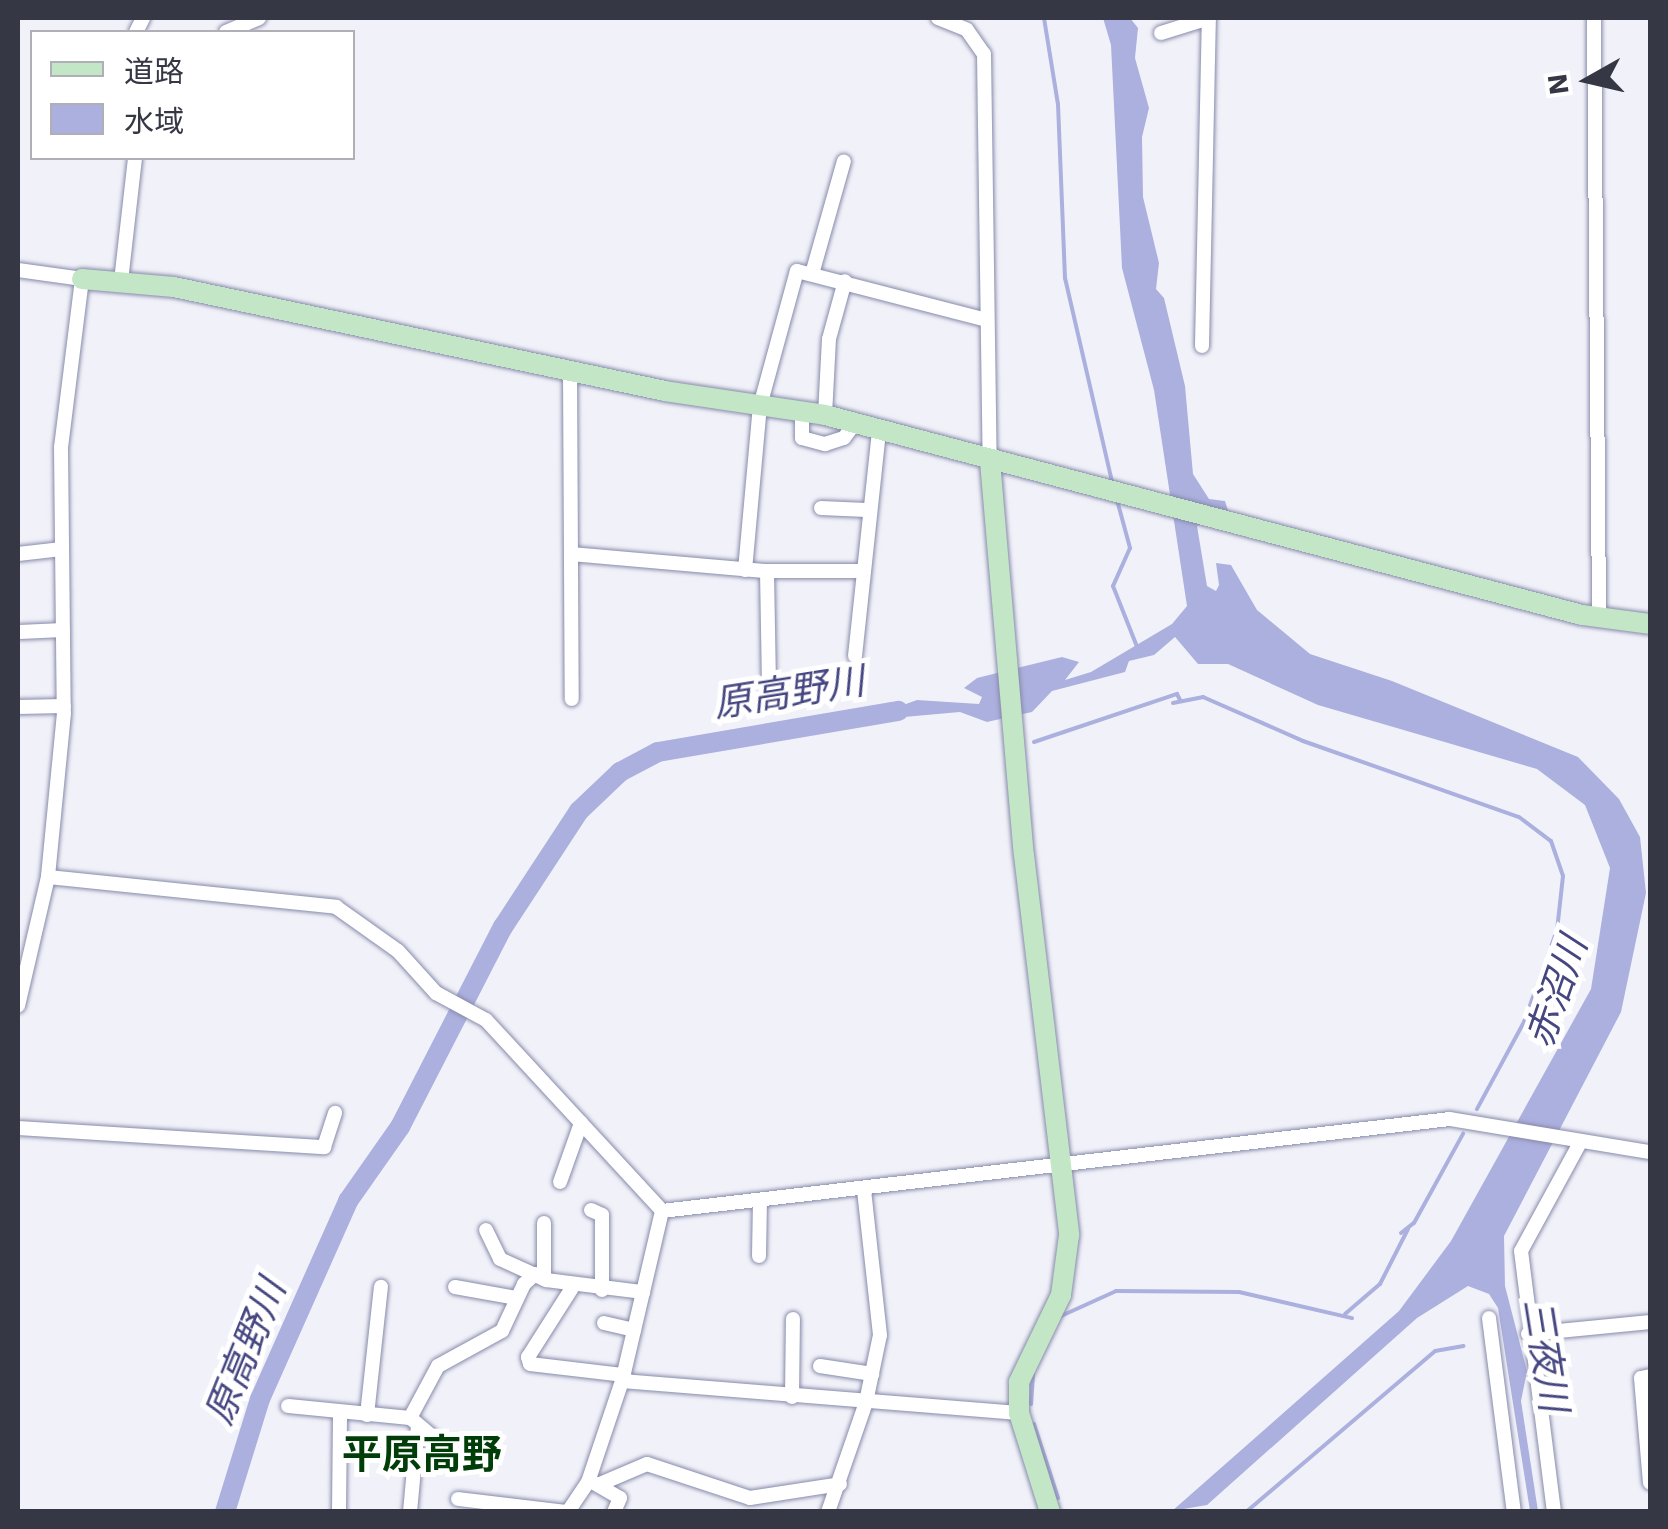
<!DOCTYPE html>
<html>
<head>
<meta charset="utf-8">
<style>
	body { margin:0 }
	#map { position:relative; width:1668px; height:1529px; overflow:hidden; background:#f1f2f9; font-family:"Work Sans","Noto Sans JP",sans-serif }
	div>[style] { position:absolute }
	.water>* { inset:0; background:#acb0de }
	.stream>* { height:4px; margin:-2px; padding:0 2px; transform-origin:2px; border-radius:2px; background:#acb0de }
	.river>* { height:20px; margin:-10px; padding:0 10px; transform-origin:10px; border-radius:10px; background:#acb0de }
	.roads { filter:drop-shadow(0 0 2px #878aab) drop-shadow(0 0 2px #878aab) }
	.street>* { height:14px; margin:-7px; padding:0 7px; transform-origin:7px; border-radius:7px; background:#fff }
	.secondary>* { height:20px; margin:-10px; padding:0 10px; transform-origin:10px; border-radius:10px; background:#c3e6c6 }
	span { translate:-50% -50%; white-space:nowrap; text-align:center; line-height:1.15; -webkit-text-stroke:10px #fff; paint-order:stroke }
	.water-label { font-size:38px; color:#464781; font-style:italic }
	.quarter-label { font-size:40px; color:#003d08; font-weight:700 }
	.frame { position:absolute; inset:0; border:20px solid #363745; pointer-events:none }
	.legend { position:absolute; left:30px; top:30px; width:325px; height:130px; box-sizing:border-box; background:#fff; border:2px solid #afafb5; margin:0; padding:12px 18px; list-style:none; font-size:30px; color:#363745 }
	.legend li { display:flex; align-items:center; gap:20px; height:50px }
	.legend b { width:50px; border:2px solid #afafb5 }
	.north { position:absolute; left:1538px; top:30px; width:100px; height:100px; -webkit-text-stroke:8px #fff; paint-order:stroke; rotate:262deg; font-size:28px; font-weight:700; line-height:40px; text-align:center; color:#363745 }
	.north::after { content:''; display:block; margin:auto; width:35px; height:45px; background:#363745; clip-path:polygon(50% 0,100% 100%,50% 72%,0 100%) }
</style>
</head>
<body>
<div id="map">
	<div class="water">
		<div style="clip-path:polygon(1103px 18px,1130px 18px,1138px 28px,1135px 58px,1149px 108px,1142px 137px,1143px 197px,1159px 263px,1156px 289px,1164px 298px,1185px 386px,1193px 474px,1209px 499px,1225px 501px,1229px 514px,1197px 526px,1207px 586px,1216px 591px,1219px 585px,1216px 563px,1231px 565px,1257px 610px,1310px 654px,1392px 681px,1578px 757px,1619px 799px,1640px 837px,1646px 893px,1621px 1012px,1504px 1236px,1505px 1286px,1527px 1371px,1521px 1401px,1538px 1511px,1530px 1511px,1498px 1308px,1489px 1294px,1468px 1286px,1417px 1318px,1207px 1505px,1172px 1511px,1399px 1311px,1451px 1241px,1591px 989px,1610px 868px,1585px 805px,1537px 769px,1318px 705px,1228px 664px,1198px 664px,1175px 637px,1154px 655px,1129px 661px,1125px 672px,1052px 691px,1032px 712px,987px 722px,960px 712px,859px 721px,917px 700px,979px 704px,982px 697px,964px 688px,977px 678px,1062px 657px,1079px 662px,1065px 680px,1091px 672px,1172px 624px,1187px 606px,1154px 390px,1122px 268px,1111px 45px)"></div>
	</div>
	<div class="stream">
		<div style="left:1044px;top:18px;width:87px;rotate:80.8deg"></div>
		<div style="left:1058px;top:104px;width:174px;rotate:87.7deg"></div>
		<div style="left:1065px;top:278px;width:208px;rotate:77deg"></div>
		<div style="left:1117px;top:500px;width:50px;rotate:74.8deg"></div>
		<div style="left:1130px;top:548px;width:42px;rotate:114.1deg"></div>
		<div style="left:1113px;top:586px;width:68px;rotate:68.4deg"></div>
		<div style="left:1173px;top:703px;width:31px;rotate:-11deg"></div>
		<div style="left:1203px;top:697px;width:109px;rotate:23.7deg"></div>
		<div style="left:1303px;top:741px;width:229px;rotate:19.4deg"></div>
		<div style="left:1519px;top:817px;width:40px;rotate:37deg"></div>
		<div style="left:1551px;top:841px;width:37px;rotate:71deg"></div>
		<div style="left:1563px;top:876px;width:54px;rotate:96.3deg"></div>
		<div style="left:1557px;top:930px;width:98px;rotate:109.7deg"></div>
		<div style="left:1524px;top:1022px;width:99px;rotate:118.4deg"></div>
		<div style="left:1034px;top:742px;width:151px;rotate:-18.6deg"></div>
		<div style="left:1177px;top:694px;width:7px;rotate:63deg"></div>
		<div style="left:1401px;top:1233px;width:16px;rotate:-38deg"></div>
		<div style="left:1414px;top:1223px;width:102px;rotate:-61.2deg"></div>
		<div style="left:1345px;top:1314px;width:46px;rotate:-40.6deg"></div>
		<div style="left:1380px;top:1284px;width:62px;rotate:-63deg"></div>
		<div style="left:1061px;top:1316px;width:60px;rotate:-24.4deg"></div>
		<div style="left:1116px;top:1291px;width:123px;rotate:0.5deg"></div>
		<div style="left:1239px;top:1292px;width:116px;rotate:13deg"></div>
		<div style="left:1031px;top:1404px;width:30px;rotate:-86deg"></div>
		<div style="left:1034px;top:1424px;width:78px;rotate:72deg"></div>
		<div style="left:1246px;top:1512px;width:248px;rotate:-40.4deg"></div>
		<div style="left:1435px;top:1351px;width:29px;rotate:-10deg"></div>
	</div>
	<div class="river">
		<div style="left:225px;top:1512px;width:118px;rotate:-72.8deg"></div>
		<div style="left:260px;top:1399px;width:217px;rotate:-66deg"></div>
		<div style="left:348px;top:1201px;width:90px;rotate:-54.9deg"></div>
		<div style="left:400px;top:1127px;width:225px;rotate:-62.8deg"></div>
		<div style="left:503px;top:927px;width:139px;rotate:-56.8deg"></div>
		<div style="left:579px;top:811px;width:57px;rotate:-43.6deg"></div>
		<div style="left:620px;top:772px;width:43px;rotate:-27.8deg"></div>
		<div style="left:658px;top:752px;width:244px;rotate:-9.7deg"></div>
	</div>
	<div class="roads">
		<div class="street">
			<div style="left:938px;top:18px;width:31px;rotate:22deg"></div>
			<div style="left:967px;top:30px;width:29px;rotate:55deg"></div>
			<div style="left:984px;top:54px;width:407px;rotate:89.2deg"></div>
			<div style="left:1594px;top:18px;width:601px;rotate:89.52deg"></div>
			<div style="left:136px;top:32px;width:16px;rotate:-63deg"></div>
			<div style="left:226px;top:32px;width:36px;rotate:-23deg"></div>
			<div style="left:1161px;top:33px;width:50px;rotate:-17.4deg"></div>
			<div style="left:18px;top:270px;width:65px;rotate:8deg"></div>
			<div style="left:82px;top:279px;width:169px;rotate:97.1deg"></div>
			<div style="left:61px;top:447px;width:266px;rotate:89.4deg"></div>
			<div style="left:64px;top:713px;width:165px;rotate:95.6deg"></div>
			<div style="left:48px;top:877px;width:132px;rotate:103.1deg"></div>
			<div style="left:812px;top:274px;width:117px;rotate:-74.2deg"></div>
			<div style="left:121px;top:281px;width:124px;rotate:-83.5deg"></div>
			<div style="left:1202px;top:346px;width:328px;rotate:-88.8deg"></div>
			<div style="left:570px;top:371px;width:328px;rotate:89.7deg"></div>
			<div style="left:802px;top:412px;width:26px;rotate:90deg"></div>
			<div style="left:802px;top:438px;width:24px;rotate:15deg"></div>
			<div style="left:825px;top:444px;width:20px;rotate:-18deg"></div>
			<div style="left:844px;top:438px;width:19px;rotate:-54deg"></div>
			<div style="left:825px;top:415px;width:76px;rotate:-87deg"></div>
			<div style="left:829px;top:339px;width:60px;rotate:-74.6deg"></div>
			<div style="left:821px;top:508px;width:45px;rotate:2.5deg"></div>
			<div style="left:18px;top:554px;width:44px;rotate:-6.5deg"></div>
			<div style="left:571px;top:554px;width:197px;rotate:5deg"></div>
			<div style="left:767px;top:571px;width:92px"></div>
			<div style="left:745px;top:570px;width:165px;rotate:-84.8deg"></div>
			<div style="left:760px;top:406px;width:140px;rotate:-74.7deg"></div>
			<div style="left:797px;top:271px;width:196px;rotate:14.5deg"></div>
			<div style="left:767px;top:571px;width:119px;rotate:89deg"></div>
			<div style="left:19px;top:632px;width:44px;rotate:-2.6deg"></div>
			<div style="left:855px;top:656px;width:227px;rotate:-83.9deg"></div>
			<div style="left:18px;top:707px;width:46px;rotate:-1.2deg"></div>
			<div style="left:48px;top:877px;width:290px;rotate:5.9deg"></div>
			<div style="left:336px;top:907px;width:76px;rotate:35.4deg"></div>
			<div style="left:398px;top:951px;width:57px;rotate:47.9deg"></div>
			<div style="left:436px;top:993px;width:57px;rotate:28.4deg"></div>
			<div style="left:486px;top:1020px;width:260px;rotate:47.3deg"></div>
			<div style="left:662px;top:1211px;width:175px;rotate:103.2deg"></div>
			<div style="left:622px;top:1381px;width:107px;rotate:108.6deg"></div>
			<div style="left:588px;top:1482px;width:36px;rotate:124deg"></div>
			<div style="left:18px;top:1128px;width:307px;rotate:3.6deg"></div>
			<div style="left:324px;top:1147px;width:36px;rotate:-72deg"></div>
			<div style="left:560px;top:1182px;width:63px;rotate:-70.4deg"></div>
			<div style="left:591px;top:1210px;width:12px;rotate:24deg"></div>
			<div style="left:602px;top:1215px;width:75px;rotate:90deg"></div>
			<div style="left:662px;top:1211px;width:793px;rotate:-6.66deg"></div>
			<div style="left:1450px;top:1119px;width:203px;rotate:9.4deg"></div>
			<div style="left:486px;top:1230px;width:32px;rotate:64deg"></div>
			<div style="left:500px;top:1259px;width:51px;rotate:24.5deg"></div>
			<div style="left:546px;top:1280px;width:98px;rotate:7.1deg"></div>
			<div style="left:759px;top:1256px;width:55px;rotate:-89deg"></div>
			<div style="left:544px;top:1279px;width:56px;rotate:-90deg"></div>
			<div style="left:455px;top:1287px;width:63px;rotate:10.1deg"></div>
			<div style="left:572px;top:1288px;width:82px;rotate:122.5deg"></div>
			<div style="left:528px;top:1357px;width:7px;rotate:74deg"></div>
			<div style="left:530px;top:1364px;width:95px;rotate:6.7deg"></div>
			<div style="left:1489px;top:1318px;width:196px;rotate:82.7deg"></div>
			<div style="left:604px;top:1323px;width:31px;rotate:13deg"></div>
			<div style="left:1528px;top:1334px;width:123px;rotate:-5.6deg"></div>
			<div style="left:820px;top:1366px;width:53px;rotate:8.7deg"></div>
			<div style="left:1650px;top:1376px;width:9px;rotate:167deg"></div>
			<div style="left:1641px;top:1378px;width:105px;rotate:85.1deg"></div>
			<div style="left:622px;top:1381px;width:398px;rotate:4.6deg"></div>
			<div style="left:792px;top:1397px;width:78px;rotate:-89.3deg"></div>
			<div style="left:288px;top:1406px;width:123px;rotate:5.6deg"></div>
			<div style="left:367px;top:1415px;width:129px;rotate:-83.8deg"></div>
			<div style="left:439px;top:1442px;width:38px;rotate:-140deg"></div>
			<div style="left:410px;top:1418px;width:59px;rotate:-61.7deg"></div>
			<div style="left:438px;top:1366px;width:73px;rotate:-28.7deg"></div>
			<div style="left:502px;top:1331px;width:52px;rotate:-64.9deg"></div>
			<div style="left:524px;top:1284px;width:15px;rotate:-42deg"></div>
			<div style="left:594px;top:1483px;width:30px;rotate:30deg"></div>
			<div style="left:620px;top:1498px;width:15px;rotate:113deg"></div>
			<div style="left:600px;top:1484px;width:51px;rotate:-23.1deg"></div>
			<div style="left:647px;top:1464px;width:108px;rotate:18.3deg"></div>
			<div style="left:750px;top:1498px;width:91px;rotate:-8.8deg"></div>
			<div style="left:458px;top:1499px;width:108px;rotate:6.9deg"></div>
			<div style="left:339px;top:1512px;width:99px;rotate:-89.4deg"></div>
			<div style="left:410px;top:1512px;width:86px;rotate:-84.7deg"></div>
			<div style="left:828px;top:1512px;width:116px;rotate:-70.9deg"></div>
			<div style="left:866px;top:1402px;width:68px;rotate:-78.2deg"></div>
			<div style="left:880px;top:1335px;width:146px;rotate:-96.3deg"></div>
			<div style="left:1554px;top:1512px;width:263px;rotate:-97.2deg"></div>
			<div style="left:1521px;top:1251px;width:125px;rotate:-61.4deg"></div>
		</div>
		<div class="secondary">
			<div style="left:82px;top:279px;width:92px;rotate:5deg"></div>
			<div style="left:174px;top:287px;width:502px;rotate:11.96deg"></div>
			<div style="left:665px;top:391px;width:162px;rotate:8.5deg"></div>
			<div style="left:825px;top:415px;width:783px;rotate:14.8deg"></div>
			<div style="left:1582px;top:615px;width:69px;rotate:7.5deg"></div>
			<div style="left:990px;top:461px;width:395px;rotate:85.1deg"></div>
			<div style="left:1024px;top:855px;width:383px;rotate:83.2deg"></div>
			<div style="left:1069px;top:1235px;width:61px;rotate:97.6deg"></div>
			<div style="left:1061px;top:1295px;width:97px;rotate:115.8deg"></div>
			<div style="left:1019px;top:1382px;width:31px;rotate:90deg"></div>
			<div style="left:1019px;top:1413px;width:104px;rotate:72.6deg"></div>
		</div>
	</div>
	<div class="water-label">
		<span style="left:789px;top:693px;rotate:-9deg">原高野川</span>
		<span style="left:1557px;top:992px;rotate:-71deg">赤沼川</span>
		<span style="left:246px;top:1352px;rotate:-68deg">原高野川</span>
		<span style="left:1545px;top:1355px;rotate:81deg">三夜川</span>
	</div>
	<div class="quarter-label">
		<span style="left:422px;top:1455px">平原高野</span>
	</div>
	<div class="frame"></div>
	<ul class="legend">
	<li><b style="height:12px;background:#c3e6c6"></b>道路</li>
	<li><b style="height:28px;background:#acb0de"></b>水域</li>
	</ul>
	<div class="north">N</div>
</div>
</body>
</html>
